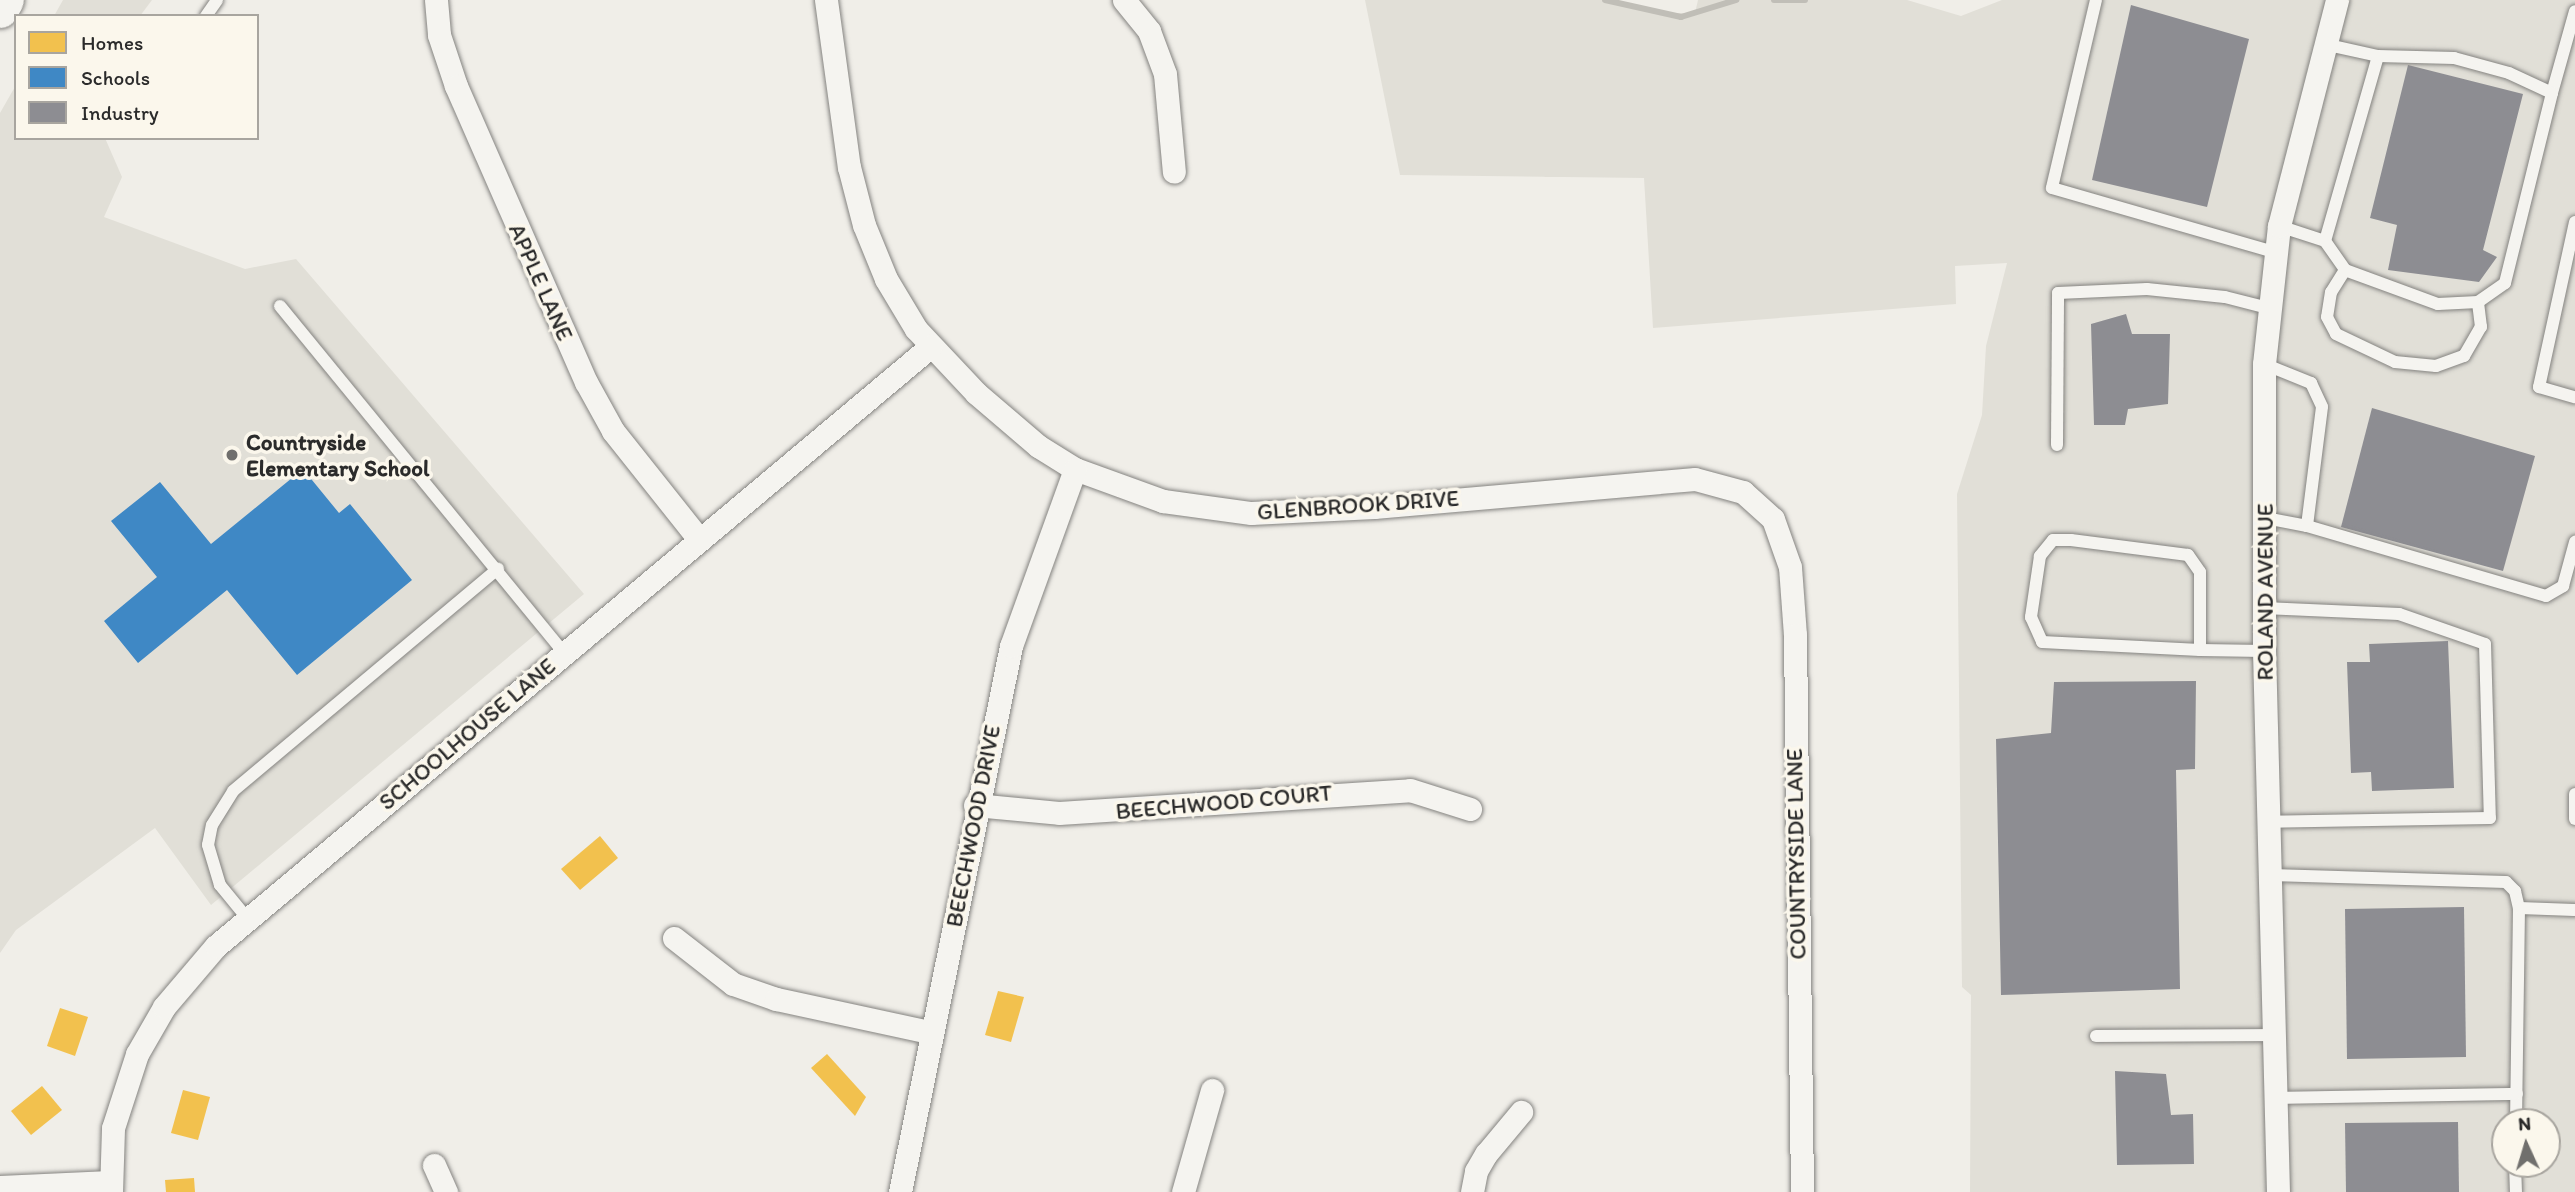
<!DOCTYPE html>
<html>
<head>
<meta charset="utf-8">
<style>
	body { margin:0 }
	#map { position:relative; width:2575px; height:1192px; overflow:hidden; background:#f0eee8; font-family:Itim,sans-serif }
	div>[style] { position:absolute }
	.built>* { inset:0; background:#e1dfd7 }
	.homes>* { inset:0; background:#f2c14e }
	.schools>* { inset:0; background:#3f88c5 }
	.industry>* { inset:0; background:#8d8d92 }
	.stream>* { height:6px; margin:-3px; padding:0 3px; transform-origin:3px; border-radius:3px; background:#c0beb7 }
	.roads { filter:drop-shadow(0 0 2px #848380) drop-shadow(0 0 2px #848380) }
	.service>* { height:12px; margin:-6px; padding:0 6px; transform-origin:6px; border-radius:6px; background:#f5f4f0 }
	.minor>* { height:23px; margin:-11.5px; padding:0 11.5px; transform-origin:11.5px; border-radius:11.5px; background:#f5f4f0 }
	.motorway>* { height:38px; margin:-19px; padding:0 19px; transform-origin:19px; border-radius:19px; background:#f5f4f0 }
	.dots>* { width:19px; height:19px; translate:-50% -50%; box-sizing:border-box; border:4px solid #fbf7ec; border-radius:50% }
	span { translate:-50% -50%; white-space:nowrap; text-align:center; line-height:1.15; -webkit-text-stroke:7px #fbf7ec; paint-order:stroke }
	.street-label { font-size:23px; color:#2b2b2b }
	.poi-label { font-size:23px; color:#2b2b2b; font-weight:700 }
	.left { translate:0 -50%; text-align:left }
	.legend { position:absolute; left:14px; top:14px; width:245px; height:126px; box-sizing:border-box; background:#fbf7ec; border:2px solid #a8a59f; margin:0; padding:9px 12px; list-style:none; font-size:21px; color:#2b2b2b }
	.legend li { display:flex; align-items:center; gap:14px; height:35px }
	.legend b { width:35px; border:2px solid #a8a59f }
	.north { position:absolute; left:2491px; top:1108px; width:70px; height:70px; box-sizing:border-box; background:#fbf7ec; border:2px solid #a8a59f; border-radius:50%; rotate:356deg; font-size:19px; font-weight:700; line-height:28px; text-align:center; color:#2b2b2b }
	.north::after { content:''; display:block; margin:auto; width:24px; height:32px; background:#706f6d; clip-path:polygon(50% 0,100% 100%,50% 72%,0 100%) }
</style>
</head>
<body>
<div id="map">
	<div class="built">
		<div style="clip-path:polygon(63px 0,152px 0,140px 16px,54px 16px)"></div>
		<div style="clip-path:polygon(evenodd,1365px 0,1614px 0,1663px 13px,1695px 13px,1698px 0,1907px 0,1961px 16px,2002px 0,2575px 0,2575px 1192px,1970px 1192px,1971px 995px,1962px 987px,1957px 494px,1982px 415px,1986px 346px,2007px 263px,1955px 266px,1956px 304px,1653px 328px,1644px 178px,1400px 175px,1365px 0,2505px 1122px,2547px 1122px,2547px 1164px,2505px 1164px,2505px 1122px)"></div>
		<div style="clip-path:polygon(16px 85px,16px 138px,105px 138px,122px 177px,104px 217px,245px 269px,296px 259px,584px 594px,211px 905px,155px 828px,16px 930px,0 953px,0 113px)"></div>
	</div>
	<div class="homes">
		<div style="clip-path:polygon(600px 836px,618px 858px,580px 890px,561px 869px)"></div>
		<div style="clip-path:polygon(998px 991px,1024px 997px,1011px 1042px,985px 1035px)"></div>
		<div style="clip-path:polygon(60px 1008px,88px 1017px,75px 1056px,47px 1046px)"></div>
		<div style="clip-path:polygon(827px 1054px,866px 1097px,855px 1116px,811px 1068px)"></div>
		<div style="clip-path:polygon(42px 1086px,62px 1110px,31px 1135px,11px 1111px)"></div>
		<div style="clip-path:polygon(183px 1090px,210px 1097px,198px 1140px,171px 1133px)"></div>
		<div style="clip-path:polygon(194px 1178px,195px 1192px,166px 1192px,165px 1180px)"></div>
	</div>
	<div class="schools">
		<div style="clip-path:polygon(303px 469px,339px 513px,350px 504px,412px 580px,297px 675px,227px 590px,138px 663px,104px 621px,157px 577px,111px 521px,160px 482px,211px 544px)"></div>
	</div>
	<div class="industry">
		<div style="clip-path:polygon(2131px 5px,2249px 39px,2207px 207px,2092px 180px)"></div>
		<div style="clip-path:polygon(2408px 65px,2523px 94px,2483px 250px,2497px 257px,2479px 282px,2388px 270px,2397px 225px,2370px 218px)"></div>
		<div style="clip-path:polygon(2126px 314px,2132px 334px,2170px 334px,2168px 404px,2128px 409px,2125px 425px,2094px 425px,2091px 324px)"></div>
		<div style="clip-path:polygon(2372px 408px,2535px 456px,2503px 571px,2341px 527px)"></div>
		<div style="clip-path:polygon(2448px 641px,2454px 788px,2372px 791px,2371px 772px,2351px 773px,2347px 662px,2370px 662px,2369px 644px)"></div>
		<div style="clip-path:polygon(2196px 681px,2195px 769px,2176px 770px,2180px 989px,2001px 995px,1996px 739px,2051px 733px,2054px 682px)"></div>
		<div style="clip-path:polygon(2464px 907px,2466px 1057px,2347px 1059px,2345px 909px)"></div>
		<div style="clip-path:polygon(2115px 1071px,2166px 1074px,2171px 1115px,2193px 1114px,2194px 1164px,2117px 1165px)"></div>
		<div style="clip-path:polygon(2458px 1122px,2459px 1192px,2346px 1192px,2345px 1123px)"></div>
	</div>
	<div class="stream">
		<div style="left:1605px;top:0;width:78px;rotate:12.6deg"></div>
		<div style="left:1681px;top:17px;width:58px;rotate:-17.2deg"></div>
		<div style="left:1774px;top:0;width:31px"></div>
	</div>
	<div class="roads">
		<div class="service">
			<div style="left:2096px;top:0;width:193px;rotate:103.2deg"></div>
			<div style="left:2052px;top:188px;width:231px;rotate:16.1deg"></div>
			<div style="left:206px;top:16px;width:19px;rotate:-55deg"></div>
			<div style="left:2552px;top:93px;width:85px;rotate:-74.3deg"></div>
			<div style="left:2575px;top:222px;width:169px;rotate:102.3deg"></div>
			<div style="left:2539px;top:387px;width:37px;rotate:16deg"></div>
			<div style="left:2279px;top:226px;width:48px;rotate:18.1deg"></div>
			<div style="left:2325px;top:241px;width:35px;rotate:55deg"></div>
			<div style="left:2345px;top:270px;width:99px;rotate:20.1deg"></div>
			<div style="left:2438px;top:304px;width:40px;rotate:-2.9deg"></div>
			<div style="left:2478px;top:302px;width:33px;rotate:-35deg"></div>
			<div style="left:2505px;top:283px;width:196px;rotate:-76.1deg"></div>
			<div style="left:2552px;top:93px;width:47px;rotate:-155.1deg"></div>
			<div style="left:2509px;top:73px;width:57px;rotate:-164.7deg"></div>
			<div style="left:2454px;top:58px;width:76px;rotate:-178.5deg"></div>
			<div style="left:2378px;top:56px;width:55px;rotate:-167.5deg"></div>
			<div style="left:2325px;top:241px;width:192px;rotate:-74deg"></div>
			<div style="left:2345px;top:270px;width:26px;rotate:122deg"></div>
			<div style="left:2331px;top:292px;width:25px;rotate:99deg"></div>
			<div style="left:2327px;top:317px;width:19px;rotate:62deg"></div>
			<div style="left:2336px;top:334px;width:65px;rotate:25.4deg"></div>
			<div style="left:2395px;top:362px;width:41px;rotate:5.6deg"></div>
			<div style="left:2436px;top:366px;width:30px;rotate:-20deg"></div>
			<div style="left:2464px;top:356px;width:34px;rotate:-60deg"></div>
			<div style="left:2481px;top:327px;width:25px;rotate:-97deg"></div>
			<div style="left:280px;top:306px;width:448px;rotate:50.7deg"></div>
			<div style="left:2264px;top:364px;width:51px;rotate:22deg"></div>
			<div style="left:2311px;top:383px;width:26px;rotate:65deg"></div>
			<div style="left:2322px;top:407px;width:120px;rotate:97.2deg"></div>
			<div style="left:2307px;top:526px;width:43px;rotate:-169.2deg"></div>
			<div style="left:2057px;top:445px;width:152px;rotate:-89.6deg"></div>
			<div style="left:2058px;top:293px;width:89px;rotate:-2.6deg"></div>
			<div style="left:2147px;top:289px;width:78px;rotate:5.9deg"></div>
			<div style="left:2225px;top:297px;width:44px;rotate:14.3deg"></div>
			<div style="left:2307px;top:526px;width:249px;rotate:16.3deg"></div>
			<div style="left:2546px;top:596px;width:20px;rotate:-30deg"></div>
			<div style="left:2563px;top:586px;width:46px;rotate:-74.7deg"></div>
			<div style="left:2264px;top:608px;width:135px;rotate:2.5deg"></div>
			<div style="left:2399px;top:614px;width:91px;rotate:19.2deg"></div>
			<div style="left:2485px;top:644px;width:174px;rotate:88.4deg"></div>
			<div style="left:2490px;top:818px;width:220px;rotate:179deg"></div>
			<div style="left:2200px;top:650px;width:78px;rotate:-90deg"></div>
			<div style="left:2200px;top:572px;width:21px;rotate:-125deg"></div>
			<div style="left:2188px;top:555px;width:118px;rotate:-172.7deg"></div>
			<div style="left:2071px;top:540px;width:18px;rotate:180deg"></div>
			<div style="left:2053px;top:540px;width:21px;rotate:129deg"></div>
			<div style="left:2040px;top:556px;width:62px;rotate:98.4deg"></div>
			<div style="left:2031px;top:617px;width:27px;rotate:66deg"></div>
			<div style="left:2042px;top:642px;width:158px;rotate:2.9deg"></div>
			<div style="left:2200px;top:650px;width:64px;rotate:0.9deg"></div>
			<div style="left:2575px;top:794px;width:25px;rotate:90deg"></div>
			<div style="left:2271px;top:875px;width:235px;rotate:1.7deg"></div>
			<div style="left:2506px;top:882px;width:13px;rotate:45deg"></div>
			<div style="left:2515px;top:891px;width:17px;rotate:77deg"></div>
			<div style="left:2519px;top:908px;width:214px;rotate:90.8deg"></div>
			<div style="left:2519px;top:908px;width:56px;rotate:2deg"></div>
			<div style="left:247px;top:918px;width:43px;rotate:-129.3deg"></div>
			<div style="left:220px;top:885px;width:42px;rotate:-106.7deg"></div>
			<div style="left:208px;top:845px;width:20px;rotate:-79deg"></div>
			<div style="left:212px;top:825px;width:40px;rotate:-58deg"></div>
			<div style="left:233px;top:791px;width:346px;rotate:-40deg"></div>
			<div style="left:2096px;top:1036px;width:180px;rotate:-0.3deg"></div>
			<div style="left:2278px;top:1098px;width:239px;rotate:-1deg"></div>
			<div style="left:2515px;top:1164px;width:28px;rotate:88deg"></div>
		</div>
		<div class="minor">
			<div style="left:436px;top:0;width:35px;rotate:85deg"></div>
			<div style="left:439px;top:35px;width:54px;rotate:71.6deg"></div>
			<div style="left:456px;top:86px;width:323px;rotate:66.3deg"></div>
			<div style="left:586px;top:382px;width:56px;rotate:61.1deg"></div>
			<div style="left:613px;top:431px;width:137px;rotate:51.5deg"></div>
			<div style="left:826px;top:0;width:169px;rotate:82.2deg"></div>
			<div style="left:849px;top:167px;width:60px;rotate:75.5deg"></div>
			<div style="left:864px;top:225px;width:58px;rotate:67.8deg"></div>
			<div style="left:886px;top:279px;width:58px;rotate:59deg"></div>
			<div style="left:916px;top:329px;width:88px;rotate:46.8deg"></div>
			<div style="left:976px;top:393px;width:82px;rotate:40.5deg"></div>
			<div style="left:1038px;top:446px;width:44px;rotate:31.9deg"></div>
			<div style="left:1075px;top:469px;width:94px;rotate:20deg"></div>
			<div style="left:1163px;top:501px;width:89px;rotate:7.8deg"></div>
			<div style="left:1251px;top:513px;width:123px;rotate:-2.8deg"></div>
			<div style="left:1374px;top:507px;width:322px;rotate:-5deg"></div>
			<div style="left:1695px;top:479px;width:50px;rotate:15.2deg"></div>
			<div style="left:1743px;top:492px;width:40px;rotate:42deg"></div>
			<div style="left:1773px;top:519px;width:51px;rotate:70.5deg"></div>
			<div style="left:1790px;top:567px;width:68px;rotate:85.8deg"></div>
			<div style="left:1795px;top:635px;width:557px;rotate:89.28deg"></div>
			<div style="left:1124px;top:0;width:40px;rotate:51deg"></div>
			<div style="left:1149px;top:31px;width:46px;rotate:69.6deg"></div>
			<div style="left:1165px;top:74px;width:98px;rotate:84.8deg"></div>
			<div style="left:975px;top:805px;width:84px;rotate:5.4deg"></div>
			<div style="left:1059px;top:813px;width:352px;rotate:-3.7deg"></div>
			<div style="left:1410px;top:790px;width:63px;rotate:17.6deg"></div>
			<div style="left:674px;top:938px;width:75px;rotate:37.9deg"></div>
			<div style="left:733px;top:984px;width:46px;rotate:19.2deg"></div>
			<div style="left:776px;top:999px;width:157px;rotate:12.2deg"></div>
			<div style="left:434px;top:1165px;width:30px;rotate:66deg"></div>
			<div style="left:0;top:1187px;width:110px;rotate:-2.6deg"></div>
			<div style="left:111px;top:1192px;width:64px;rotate:-88.2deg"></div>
			<div style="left:113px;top:1128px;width:78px;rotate:-72deg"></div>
			<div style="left:137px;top:1054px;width:54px;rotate:-60.1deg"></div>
			<div style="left:164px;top:1007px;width:80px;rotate:-49.6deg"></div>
			<div style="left:216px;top:946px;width:933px;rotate:-40deg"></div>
			<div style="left:900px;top:1192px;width:557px;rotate:-78.51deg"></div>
			<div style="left:1011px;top:646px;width:188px;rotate:-70.1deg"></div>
			<div style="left:1183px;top:1192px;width:106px;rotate:-74.1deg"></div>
			<div style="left:1472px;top:1192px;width:21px;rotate:-79deg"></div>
			<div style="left:1476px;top:1171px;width:20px;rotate:-60deg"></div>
			<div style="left:1486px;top:1154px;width:55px;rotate:-50.2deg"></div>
			<div style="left:2278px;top:1192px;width:541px;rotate:-91.48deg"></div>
			<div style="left:2264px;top:651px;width:287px;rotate:-90deg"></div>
			<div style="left:2264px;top:364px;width:139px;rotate:-83.8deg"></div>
			<div style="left:2279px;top:226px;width:233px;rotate:-75.6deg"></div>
		</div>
		<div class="motorway">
			<div style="left:0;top:9px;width:10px;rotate:-61deg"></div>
		</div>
	</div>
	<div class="dots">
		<div style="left:232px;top:455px;background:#706f6d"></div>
	</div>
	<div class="street-label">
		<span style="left:541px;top:282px;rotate:66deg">APPLE LANE</span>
		<span style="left:1358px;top:505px;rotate:-4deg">GLENBROOK DRIVE</span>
		<span style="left:2265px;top:592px;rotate:-90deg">ROLAND AVENUE</span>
		<span style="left:467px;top:734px;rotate:-40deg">SCHOOLHOUSE LANE</span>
		<span style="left:1224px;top:802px;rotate:-5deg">BEECHWOOD COURT</span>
		<span style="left:973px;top:826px;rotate:-79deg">BEECHWOOD DRIVE</span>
		<span style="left:1796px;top:854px;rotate:-91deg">COUNTRYSIDE LANE</span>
	</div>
	<div class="poi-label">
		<span class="left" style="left:246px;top:455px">Countryside<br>Elementary School</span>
	</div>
	<ul class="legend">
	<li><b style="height:19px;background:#f2c14e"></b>Homes</li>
	<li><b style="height:19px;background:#3f88c5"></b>Schools</li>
	<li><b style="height:19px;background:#8d8d92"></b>Industry</li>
	</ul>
	<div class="north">N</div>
</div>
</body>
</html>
